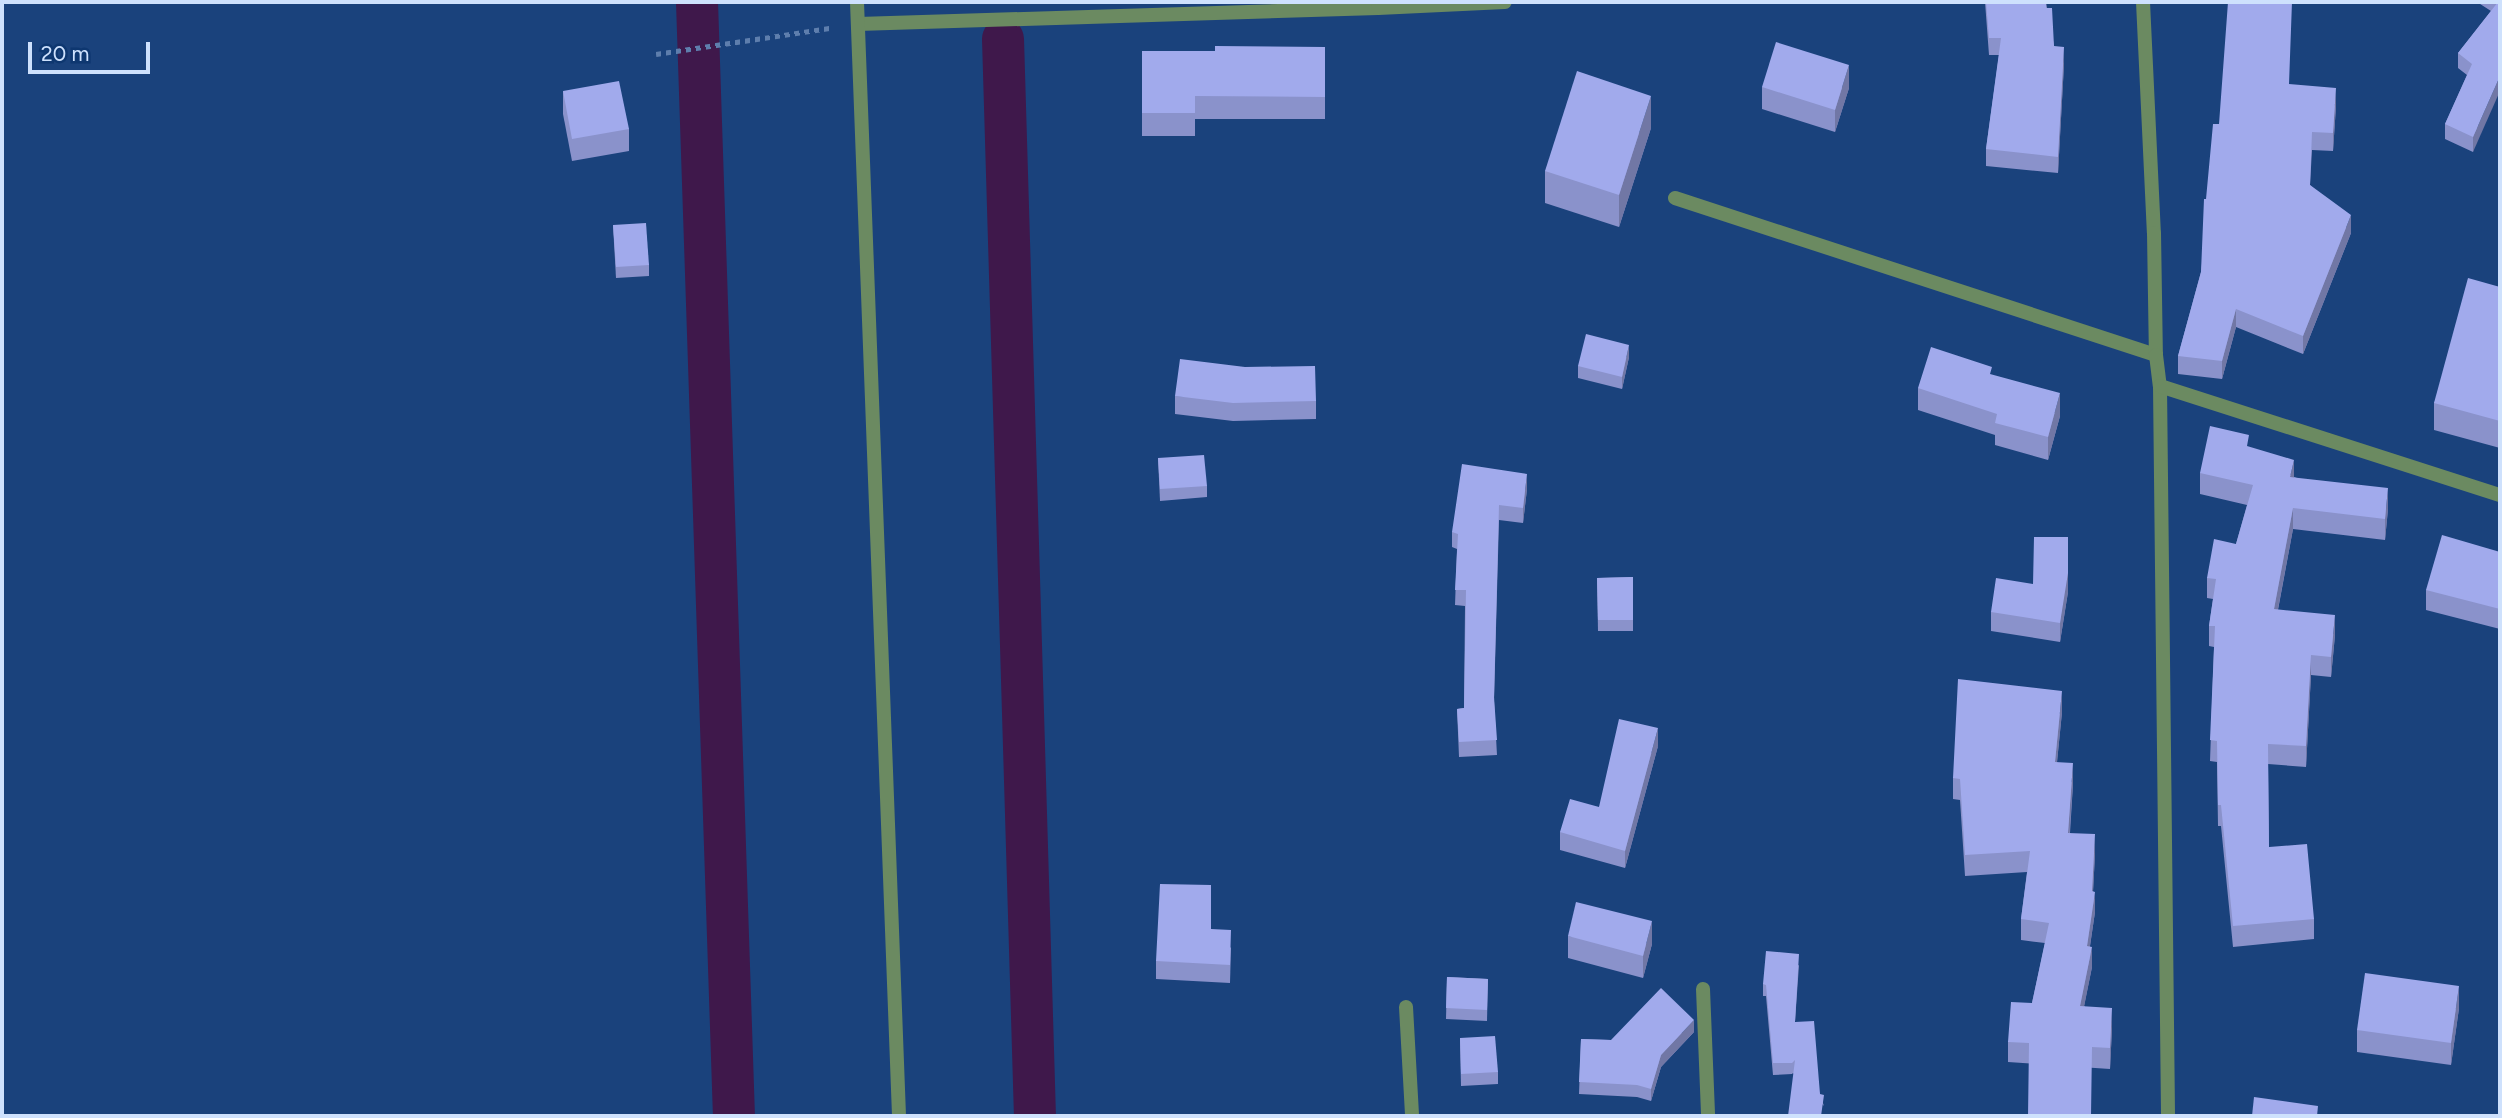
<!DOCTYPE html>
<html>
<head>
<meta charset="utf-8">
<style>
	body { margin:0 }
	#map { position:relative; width:2502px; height:1118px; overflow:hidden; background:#1a427c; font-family:Figtree,sans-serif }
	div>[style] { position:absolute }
	.canal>* { height:42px; margin:-21px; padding:0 21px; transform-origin:21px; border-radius:21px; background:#3f184b }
	.path>* { height:4.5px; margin-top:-2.25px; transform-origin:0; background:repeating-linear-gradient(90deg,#5e7ead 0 5px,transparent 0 10px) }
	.service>* { height:14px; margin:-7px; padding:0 7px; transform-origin:7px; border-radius:7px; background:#6b8a61 }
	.minor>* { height:14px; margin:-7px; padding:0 7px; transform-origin:7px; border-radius:7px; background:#6b8a61 }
	.tertiary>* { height:14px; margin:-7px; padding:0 7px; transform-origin:7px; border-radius:7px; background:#6b8a61 }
	.wall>* { inset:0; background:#8a92cb }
	.shaded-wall>* { inset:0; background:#7177a5 }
	.building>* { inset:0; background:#a1aaec }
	span { translate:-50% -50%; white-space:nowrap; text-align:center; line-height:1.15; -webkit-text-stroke:7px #0e3770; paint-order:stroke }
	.frame { position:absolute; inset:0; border:4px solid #cee1fd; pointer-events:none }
	.scale { position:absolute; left:28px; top:42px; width:122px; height:32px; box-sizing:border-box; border:4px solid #cee1fd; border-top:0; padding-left:9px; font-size:21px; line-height:24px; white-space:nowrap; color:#cee1fd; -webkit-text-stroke:5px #0e3770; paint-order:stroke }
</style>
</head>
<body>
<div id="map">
	<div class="canal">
		<div style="left:697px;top:2px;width:1115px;rotate:88.1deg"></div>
		<div style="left:1003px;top:39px;width:1077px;rotate:88.3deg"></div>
	</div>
	<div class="path">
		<div style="left:656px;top:54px;width:177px;rotate:-8.5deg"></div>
	</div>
	<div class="service">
		<div style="left:1675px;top:198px;width:506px;rotate:18.08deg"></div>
	</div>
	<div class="minor">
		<div style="left:2143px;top:2px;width:231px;rotate:87.3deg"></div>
		<div style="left:2154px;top:233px;width:122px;rotate:89.1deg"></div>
		<div style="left:2156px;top:355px;width:31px;rotate:83deg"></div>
		<div style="left:2160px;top:386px;width:730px;rotate:89.37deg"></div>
		<div style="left:858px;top:24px;width:520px;rotate:-1.76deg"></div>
		<div style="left:1378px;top:8px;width:127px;rotate:-2.7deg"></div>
		<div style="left:2160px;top:386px;width:357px;rotate:17.8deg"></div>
		<div style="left:1703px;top:989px;width:127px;rotate:87.7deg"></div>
		<div style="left:1406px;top:1007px;width:109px;rotate:86.8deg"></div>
	</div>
	<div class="tertiary">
		<div style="left:857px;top:2px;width:1115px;rotate:87.84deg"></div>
	</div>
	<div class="wall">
		<div style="clip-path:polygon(1985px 2px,2046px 2px,2054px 46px,2064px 64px,2058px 173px,1986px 166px,1986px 149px,1999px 55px,1989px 55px)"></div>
		<div style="clip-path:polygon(2477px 2px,2500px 2px,2473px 152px,2445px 139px,2445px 124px,2467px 75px,2458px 68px,2458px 53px,2491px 11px)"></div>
		<div style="clip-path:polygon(1325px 47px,1325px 119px,1195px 119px,1195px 136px,1142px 136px,1142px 51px,1215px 51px)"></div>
		<div style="clip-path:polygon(2290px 85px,2336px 106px,2333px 151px,2312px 150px,2310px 185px,2351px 233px,2303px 354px,2236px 327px,2222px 379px,2178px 374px,2178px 356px,2201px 272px,2219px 124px)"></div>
		<div style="clip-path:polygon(1762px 87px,1849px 88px,1835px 132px,1762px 109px)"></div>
		<div style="clip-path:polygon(563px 91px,629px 129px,629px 151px,572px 161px,563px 114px)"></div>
		<div style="clip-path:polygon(1651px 128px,1619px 227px,1545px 203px,1545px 171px)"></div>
		<div style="clip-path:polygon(613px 225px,649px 265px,649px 276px,616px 278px)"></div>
		<div style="clip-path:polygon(2500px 287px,2500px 448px,2434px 430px,2434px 403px)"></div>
		<div style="clip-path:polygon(1629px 357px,1622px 389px,1578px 378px,1578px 366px)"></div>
		<div style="clip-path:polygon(1992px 375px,2060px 416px,2048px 460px,1995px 445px,1995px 435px,1918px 410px,1918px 388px)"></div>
		<div style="clip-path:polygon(1175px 396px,1316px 401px,1316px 419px,1233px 421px,1175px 414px)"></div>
		<div style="clip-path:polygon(2249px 447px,2294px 477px,2388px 509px,2385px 540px,2293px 529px,2278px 610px,2335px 635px,2331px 677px,2311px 675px,2306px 767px,2268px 764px,2269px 847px,2314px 919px,2314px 939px,2233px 947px,2221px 826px,2218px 826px,2217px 762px,2210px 761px,2214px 647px,2209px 646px,2209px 626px,2213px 599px,2207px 598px,2207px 578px,2236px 544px,2247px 505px,2200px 494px,2200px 473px)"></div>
		<div style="clip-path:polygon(1158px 458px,1207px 486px,1207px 497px,1160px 501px)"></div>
		<div style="clip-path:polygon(1527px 489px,1523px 523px,1499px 520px,1494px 701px,1497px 755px,1459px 757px,1457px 709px,1464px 708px,1465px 606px,1455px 605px,1457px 549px,1452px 547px,1452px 532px)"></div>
		<div style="clip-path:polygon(2500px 552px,2500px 629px,2426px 610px,2426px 590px)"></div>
		<div style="clip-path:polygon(1633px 577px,1633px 631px,1598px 631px,1597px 578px)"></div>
		<div style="clip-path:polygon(2068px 592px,2060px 642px,1991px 631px,1991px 612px)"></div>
		<div style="clip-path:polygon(2062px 712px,2057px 762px,2073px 784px,2070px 833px,2095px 854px,2093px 891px,2095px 912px,2090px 946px,2092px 967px,2084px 1006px,2112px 1028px,2110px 1069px,2008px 1062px,2008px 1042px,2032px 1003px,2045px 943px,2021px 940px,2021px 919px,2027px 872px,1965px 876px,1960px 800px,1953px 799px,1953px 778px)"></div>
		<div style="clip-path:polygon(1658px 746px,1625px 868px,1560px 850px,1560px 832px,1599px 807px)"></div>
		<div style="clip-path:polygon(1211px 929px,1231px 948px,1230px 983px,1156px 979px,1156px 961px)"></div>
		<div style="clip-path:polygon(1568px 936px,1652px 944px,1643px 978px,1568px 958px)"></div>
		<div style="clip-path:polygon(1799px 965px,1795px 1022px,1824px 1106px,1793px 1073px,1792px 1074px,1773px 1075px,1766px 996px,1763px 996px,1763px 984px)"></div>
		<div style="clip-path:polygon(1447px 977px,1488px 979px,1487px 1021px,1446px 1019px)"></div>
		<div style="clip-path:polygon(2459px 1008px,2451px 1065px,2357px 1052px,2357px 1030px)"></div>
		<div style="clip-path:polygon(1694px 1032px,1661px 1067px,1651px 1101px,1637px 1097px,1579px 1094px,1581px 1039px,1611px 1040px)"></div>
		<div style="clip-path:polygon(1460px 1038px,1498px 1072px,1498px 1084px,1461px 1086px)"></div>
	</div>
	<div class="shaded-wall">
		<div style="clip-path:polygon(2064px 47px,2064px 64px,2058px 173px,2058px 157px)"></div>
		<div style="clip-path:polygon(1849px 65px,1849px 88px,1835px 132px,1835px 110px)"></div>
		<div style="clip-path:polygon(2500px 76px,2500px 91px,2473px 152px,2473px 137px)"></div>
		<div style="clip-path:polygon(2336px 88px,2336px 106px,2333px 151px,2333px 133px)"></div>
		<div style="clip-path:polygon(1651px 96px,1651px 128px,1619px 227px,1619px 195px)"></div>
		<div style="clip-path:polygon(2351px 215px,2351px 233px,2303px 354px,2303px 336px)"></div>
		<div style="clip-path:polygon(2236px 309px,2236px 327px,2222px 379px,2222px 361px)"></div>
		<div style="clip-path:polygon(1629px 345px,1629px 357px,1622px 389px,1622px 377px)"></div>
		<div style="clip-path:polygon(2060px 393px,2060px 416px,2048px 460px,2048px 437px)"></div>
		<div style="clip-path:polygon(2294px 460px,2294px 480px,2290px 477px)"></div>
		<div style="clip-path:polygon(1527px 474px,1527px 489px,1523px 523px,1523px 508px)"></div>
		<div style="clip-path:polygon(2388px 488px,2388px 509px,2385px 540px,2385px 519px)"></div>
		<div style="clip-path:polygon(2293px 508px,2293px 529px,2274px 630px,2274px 609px)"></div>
		<div style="clip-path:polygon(2068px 556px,2068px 592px,2060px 642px,2060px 623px)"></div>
		<div style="clip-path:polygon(2335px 615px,2335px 635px,2331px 677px,2331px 657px)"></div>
		<div style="clip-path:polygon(2311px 655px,2311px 675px,2306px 767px,2306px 746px)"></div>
		<div style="clip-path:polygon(2062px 691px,2062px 712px,2055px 782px,2055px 762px)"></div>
		<div style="clip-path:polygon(1658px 728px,1658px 746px,1625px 868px,1625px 851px)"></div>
		<div style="clip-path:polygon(2073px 763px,2073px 784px,2068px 853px,2068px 833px)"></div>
		<div style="clip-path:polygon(2095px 834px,2095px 854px,2092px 912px,2092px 891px)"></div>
		<div style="clip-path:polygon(2095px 892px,2095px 912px,2087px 966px,2087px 946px)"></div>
		<div style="clip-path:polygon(1652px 921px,1652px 944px,1643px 978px,1643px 956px)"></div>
		<div style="clip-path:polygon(2092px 947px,2092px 967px,2080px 1027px,2080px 1006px)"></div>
		<div style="clip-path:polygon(2459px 986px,2459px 1008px,2451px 1065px,2451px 1043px)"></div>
		<div style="clip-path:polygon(2112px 1008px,2112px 1028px,2110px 1069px,2110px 1048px)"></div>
		<div style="clip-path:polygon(1694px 1020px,1694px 1032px,1661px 1067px,1651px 1101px,1651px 1089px,1661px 1055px)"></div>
	</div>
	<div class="building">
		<div style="clip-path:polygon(1986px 2px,2046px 2px,2046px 8px,2052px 8px,2054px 46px,2064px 47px,2058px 157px,1986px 149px,2001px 38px,1989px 38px)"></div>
		<div style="clip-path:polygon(2228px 2px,2292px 2px,2289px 84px,2336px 88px,2333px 133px,2312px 132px,2310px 185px,2351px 215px,2303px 336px,2236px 309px,2222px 361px,2178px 356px,2201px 272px,2204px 199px,2206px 199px,2213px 124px,2219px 124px)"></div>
		<div style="clip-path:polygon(2498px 2px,2500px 2px,2500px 76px,2473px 137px,2445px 124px,2472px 64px,2458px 53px)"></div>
		<div style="clip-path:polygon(1776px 42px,1849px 65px,1835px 110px,1762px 87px)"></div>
		<div style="clip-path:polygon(1215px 46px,1325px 47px,1325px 97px,1195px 96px,1195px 113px,1142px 113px,1142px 51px,1215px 51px)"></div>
		<div style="clip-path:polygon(1577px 71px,1651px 96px,1619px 195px,1545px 171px)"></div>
		<div style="clip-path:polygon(619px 81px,629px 129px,572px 139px,563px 91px)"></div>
		<div style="clip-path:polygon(646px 223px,649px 265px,616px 267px,613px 225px)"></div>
		<div style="clip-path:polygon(2468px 278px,2500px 287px,2500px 421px,2434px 403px)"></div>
		<div style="clip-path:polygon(1586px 334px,1629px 345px,1622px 377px,1578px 366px)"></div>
		<div style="clip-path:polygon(1931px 347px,1992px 367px,1990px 374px,2060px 393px,2048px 437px,1995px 423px,1997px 414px,1918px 388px)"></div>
		<div style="clip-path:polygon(1180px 359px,1245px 367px,1315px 366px,1316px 401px,1233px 403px,1175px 396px)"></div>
		<div style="clip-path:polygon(2210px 426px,2249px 435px,2247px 446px,2294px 460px,2290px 477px,2388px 488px,2385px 519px,2293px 508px,2274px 609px,2335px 615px,2331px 657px,2311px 655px,2306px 746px,2268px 744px,2269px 847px,2307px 844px,2314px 919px,2233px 926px,2221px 805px,2218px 805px,2217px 741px,2210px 740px,2215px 626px,2209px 626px,2216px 579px,2207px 578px,2214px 539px,2236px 544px,2253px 485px,2200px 473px)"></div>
		<div style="clip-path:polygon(1204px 455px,1207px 486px,1160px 489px,1158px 458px)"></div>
		<div style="clip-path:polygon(1462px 464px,1527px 474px,1523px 508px,1499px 505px,1494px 697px,1497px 740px,1459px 742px,1457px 709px,1464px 708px,1466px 590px,1455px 590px,1458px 534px,1452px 532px)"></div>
		<div style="clip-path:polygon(2442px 535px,2500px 552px,2500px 609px,2426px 590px)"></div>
		<div style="clip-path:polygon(2034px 537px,2068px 537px,2068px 573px,2060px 623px,1991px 612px,1996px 578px,2033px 584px)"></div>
		<div style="clip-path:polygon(1633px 577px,1633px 620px,1598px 620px,1597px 578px)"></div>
		<div style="clip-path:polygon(1958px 679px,2062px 691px,2055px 762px,2073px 763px,2068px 833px,2095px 834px,2092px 891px,2095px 892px,2087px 946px,2092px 947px,2080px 1006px,2112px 1008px,2110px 1048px,2092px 1047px,2091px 1116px,2028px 1116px,2029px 1043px,2008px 1042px,2011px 1002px,2032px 1003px,2049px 923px,2021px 919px,2030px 851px,1965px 855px,1960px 779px,1953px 778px)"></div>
		<div style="clip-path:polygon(1619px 719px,1658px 728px,1625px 851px,1560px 832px,1570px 799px,1599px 807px)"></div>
		<div style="clip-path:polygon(1160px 884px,1211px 885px,1211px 929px,1231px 930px,1230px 965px,1156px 961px)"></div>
		<div style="clip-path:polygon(1576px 902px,1652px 921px,1643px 956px,1568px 936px)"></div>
		<div style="clip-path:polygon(1766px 951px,1799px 954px,1795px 1022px,1814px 1021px,1820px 1094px,1824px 1095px,1821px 1116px,1788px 1116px,1795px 1060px,1792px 1063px,1773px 1063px,1766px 985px,1763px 984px)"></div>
		<div style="clip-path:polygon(2365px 973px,2459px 986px,2451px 1043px,2357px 1030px)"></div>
		<div style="clip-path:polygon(1447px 977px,1488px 979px,1487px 1010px,1446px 1008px)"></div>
		<div style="clip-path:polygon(1661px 988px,1694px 1020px,1661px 1055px,1651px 1089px,1637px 1085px,1579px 1082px,1581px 1039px,1611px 1040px)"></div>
		<div style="clip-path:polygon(1495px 1036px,1498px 1072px,1461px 1074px,1460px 1038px)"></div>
		<div style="clip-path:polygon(2254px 1097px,2318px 1106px,2317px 1116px,2252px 1116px)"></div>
	</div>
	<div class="frame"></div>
	<div class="scale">20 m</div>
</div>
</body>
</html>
